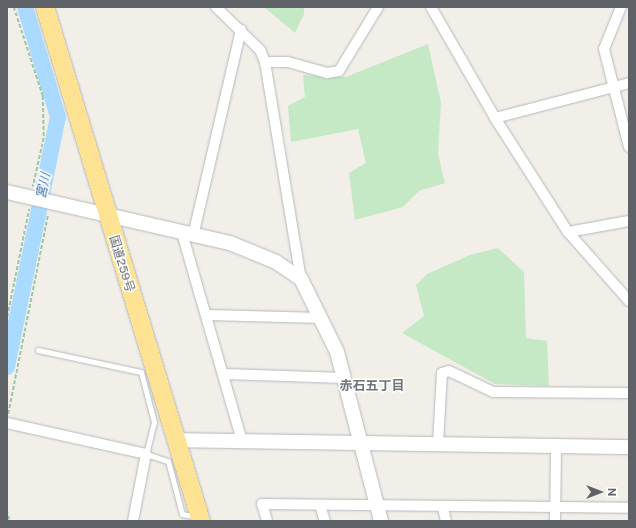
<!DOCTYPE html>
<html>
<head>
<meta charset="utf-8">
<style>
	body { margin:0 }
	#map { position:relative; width:636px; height:528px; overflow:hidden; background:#f1efe8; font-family:"Public Sans","Noto Sans JP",sans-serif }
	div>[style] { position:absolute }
	.green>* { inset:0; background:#c5e8c5 }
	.river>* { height:16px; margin:-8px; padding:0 8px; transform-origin:8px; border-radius:8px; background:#aadaff }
	.path>* { height:1.5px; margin-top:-0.75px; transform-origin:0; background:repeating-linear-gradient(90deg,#9cc7a9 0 4px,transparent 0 6px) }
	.roads { filter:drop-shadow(0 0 1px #b5b8bc) drop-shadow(0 0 1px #b5b8bc) }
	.lane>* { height:5px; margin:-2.5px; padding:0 2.5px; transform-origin:2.5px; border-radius:2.5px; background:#fff }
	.street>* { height:10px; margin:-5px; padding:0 5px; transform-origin:5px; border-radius:5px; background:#fff }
	.secondary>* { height:14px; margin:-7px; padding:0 7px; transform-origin:7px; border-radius:7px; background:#fff }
	.highway>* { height:18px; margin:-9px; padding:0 9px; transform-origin:9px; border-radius:9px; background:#fde293 }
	span { translate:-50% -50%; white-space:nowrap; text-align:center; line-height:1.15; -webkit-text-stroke:3px #fff; paint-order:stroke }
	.street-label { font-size:12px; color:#5f6368 }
	.water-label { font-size:13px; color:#4174aa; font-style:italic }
	.neighbourhood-label { font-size:13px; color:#70757a; font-weight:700 }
	.frame { position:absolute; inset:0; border:8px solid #5f6368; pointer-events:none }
	.north { position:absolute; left:580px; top:472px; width:40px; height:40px; -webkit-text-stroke:3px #fff; paint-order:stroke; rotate:90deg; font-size:11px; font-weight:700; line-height:16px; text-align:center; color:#5f6368 }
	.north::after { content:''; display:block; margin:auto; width:14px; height:18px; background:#5f6368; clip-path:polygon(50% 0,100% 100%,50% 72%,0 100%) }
</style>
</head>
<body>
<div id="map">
	<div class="green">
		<div style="clip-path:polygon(264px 7px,304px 7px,304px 14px,295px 33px)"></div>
		<div style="clip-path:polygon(428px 44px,441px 103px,438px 154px,445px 183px,419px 191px,403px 207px,355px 220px,349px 173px,366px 163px,358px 129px,291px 142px,288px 106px,305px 97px,303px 75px,346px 77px)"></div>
		<div style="clip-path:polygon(498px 248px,524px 272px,526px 338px,547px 341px,549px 386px,495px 384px,402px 333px,424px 316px,416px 285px,427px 274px,470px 255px)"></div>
	</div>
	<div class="river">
		<div style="left:7px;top:367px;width:255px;rotate:-78.5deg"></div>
		<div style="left:58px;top:117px;width:115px;rotate:-106.7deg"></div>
	</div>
	<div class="path">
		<div style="left:14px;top:7px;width:94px;rotate:72deg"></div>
		<div style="left:43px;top:96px;width:42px;rotate:88.6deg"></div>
		<div style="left:44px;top:138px;width:50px;rotate:102.7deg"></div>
		<div style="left:7px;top:317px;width:110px;rotate:-78.5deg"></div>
		<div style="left:8px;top:414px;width:204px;rotate:-78.7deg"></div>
		<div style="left:7px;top:510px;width:11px;rotate:75deg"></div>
	</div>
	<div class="roads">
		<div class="lane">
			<div style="left:38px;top:350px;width:105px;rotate:12.1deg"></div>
			<div style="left:141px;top:372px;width:52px;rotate:75.4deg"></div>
			<div style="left:154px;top:422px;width:33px;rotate:104deg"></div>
			<div style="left:146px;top:454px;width:23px;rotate:18deg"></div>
			<div style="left:168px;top:461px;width:55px;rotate:75.2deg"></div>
			<div style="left:182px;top:514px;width:15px;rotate:11deg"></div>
		</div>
		<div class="street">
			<div style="left:216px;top:7px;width:62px;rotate:44.3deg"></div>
			<div style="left:260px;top:50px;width:13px;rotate:67deg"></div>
			<div style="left:265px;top:62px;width:220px;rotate:80.6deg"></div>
			<div style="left:431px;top:7px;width:128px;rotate:60deg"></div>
			<div style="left:495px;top:118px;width:135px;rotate:57.4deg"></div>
			<div style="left:568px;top:232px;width:92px;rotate:48.5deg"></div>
			<div style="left:621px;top:7px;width:45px;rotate:112deg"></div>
			<div style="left:604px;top:49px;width:101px;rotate:75.7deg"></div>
			<div style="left:265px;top:62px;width:23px"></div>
			<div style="left:288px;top:62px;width:41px;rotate:15.8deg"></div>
			<div style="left:327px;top:73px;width:12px;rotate:-9deg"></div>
			<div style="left:339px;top:71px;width:75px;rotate:-58.6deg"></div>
			<div style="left:495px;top:118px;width:138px;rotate:-14.6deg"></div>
			<div style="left:568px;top:232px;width:62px;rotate:-10.2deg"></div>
			<div style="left:182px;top:233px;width:216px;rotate:73.9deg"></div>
			<div style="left:193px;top:236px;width:212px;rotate:-76.9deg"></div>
			<div style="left:208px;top:315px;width:114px;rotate:1.5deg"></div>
			<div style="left:225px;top:374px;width:119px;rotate:1.9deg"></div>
			<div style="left:7px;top:423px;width:142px;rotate:12.6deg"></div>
			<div style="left:146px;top:454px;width:68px;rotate:101deg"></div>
			<div style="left:438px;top:444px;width:71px;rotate:-86.8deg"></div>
			<div style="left:442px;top:373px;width:7px;rotate:-16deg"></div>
			<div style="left:449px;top:371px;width:49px;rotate:25.5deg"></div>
			<div style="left:493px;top:392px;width:136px;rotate:0.4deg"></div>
			<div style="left:320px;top:505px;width:17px;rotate:73deg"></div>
			<div style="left:443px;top:508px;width:13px;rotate:77deg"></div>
			<div style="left:267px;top:521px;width:18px;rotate:-106deg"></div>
			<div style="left:262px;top:504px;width:367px;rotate:0.6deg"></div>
			<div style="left:555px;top:521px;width:75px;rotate:-89.2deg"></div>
		</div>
		<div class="secondary">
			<div style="left:7px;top:192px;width:229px;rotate:12.9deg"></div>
			<div style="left:230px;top:243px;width:50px;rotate:22.4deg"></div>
			<div style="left:276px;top:262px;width:30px;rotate:34deg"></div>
			<div style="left:301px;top:279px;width:81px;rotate:63.7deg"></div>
			<div style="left:337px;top:352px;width:175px;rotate:75.4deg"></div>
			<div style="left:175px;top:440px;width:454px;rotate:0.9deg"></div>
		</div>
		<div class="highway">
			<div style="left:45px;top:7px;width:537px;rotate:73.12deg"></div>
		</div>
	</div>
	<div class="street-label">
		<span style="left:121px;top:264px;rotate:73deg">国道259号</span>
	</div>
	<div class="water-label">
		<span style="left:44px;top:186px;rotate:-78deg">宮川</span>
	</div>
	<div class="neighbourhood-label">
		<span style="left:372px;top:386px">赤石五丁目</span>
	</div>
	<div class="frame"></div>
	<div class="north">N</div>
</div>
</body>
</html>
